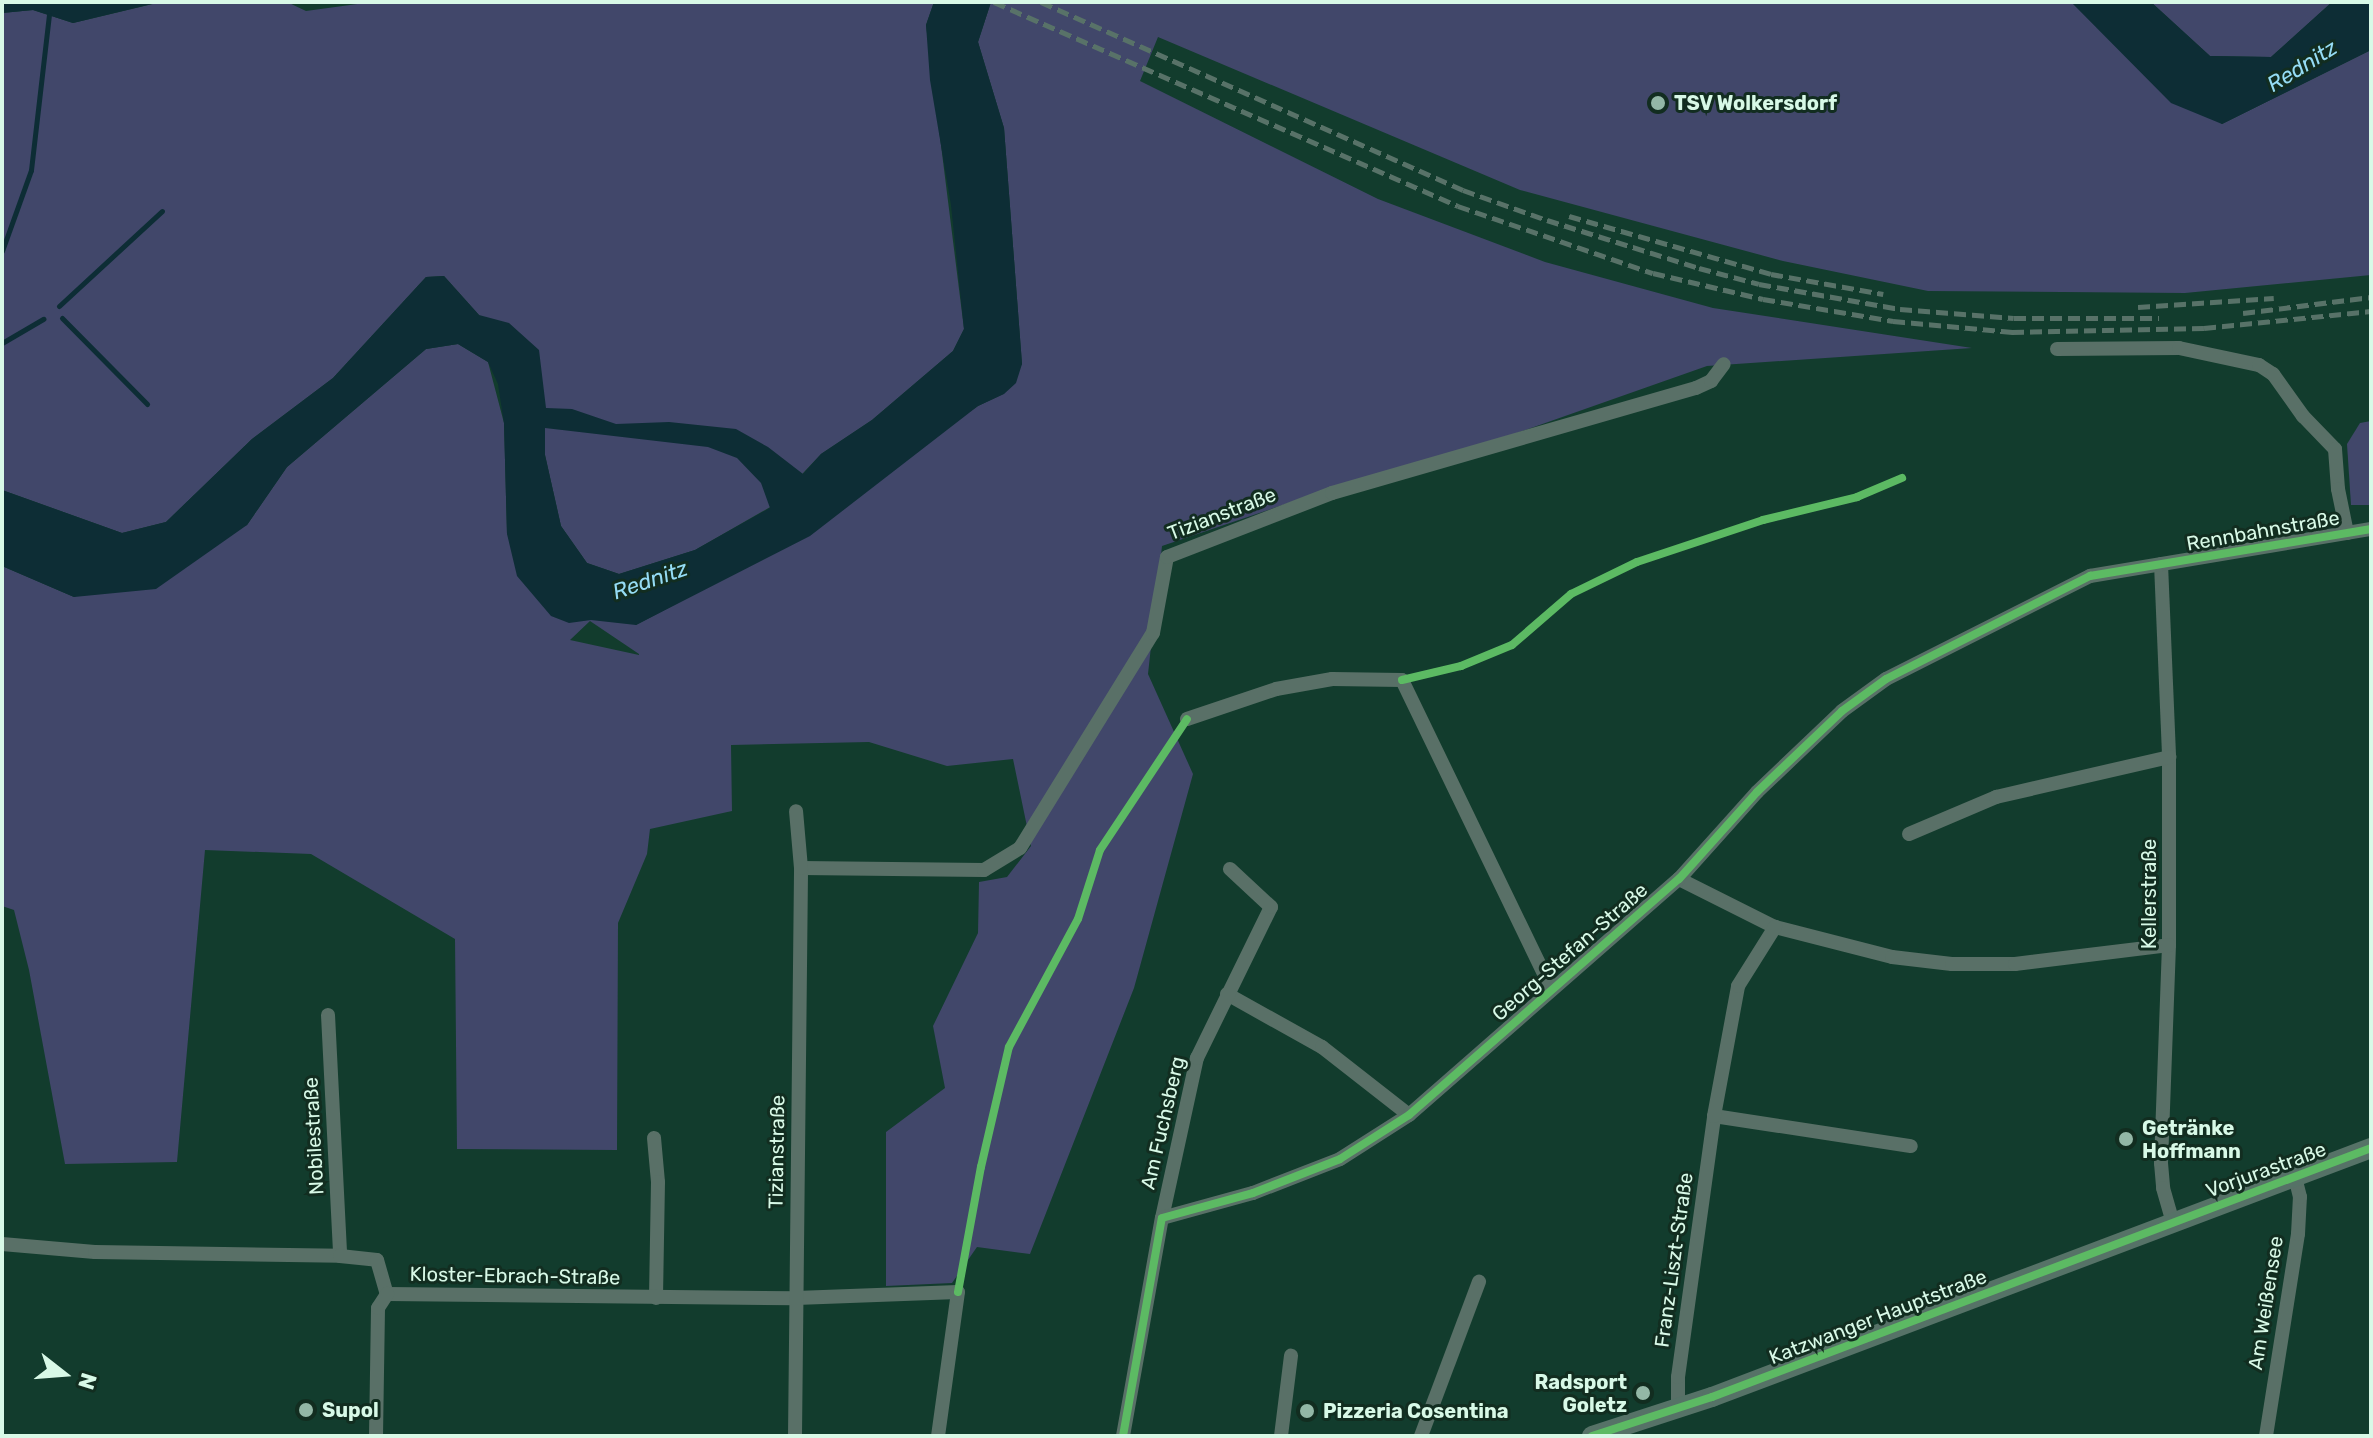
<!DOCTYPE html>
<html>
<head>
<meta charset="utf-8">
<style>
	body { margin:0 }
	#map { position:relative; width:2373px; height:1438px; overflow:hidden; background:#123c2d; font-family:Rubik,sans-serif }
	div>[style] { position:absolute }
	.green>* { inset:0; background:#41476a }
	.water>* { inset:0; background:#0d2d35 }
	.stream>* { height:5px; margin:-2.5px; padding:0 2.5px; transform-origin:2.5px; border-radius:2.5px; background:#0d2d35 }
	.street>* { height:14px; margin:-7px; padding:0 7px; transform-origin:7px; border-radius:7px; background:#597067 }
	.secondary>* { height:20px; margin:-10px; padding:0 10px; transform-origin:10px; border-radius:10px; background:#567267 }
	.rail>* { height:5px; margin-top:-2.5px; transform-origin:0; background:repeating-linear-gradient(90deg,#587268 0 12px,transparent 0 18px) }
	.cycleway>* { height:8px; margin:-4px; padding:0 4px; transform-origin:4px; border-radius:4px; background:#5cba63 }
	.dots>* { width:22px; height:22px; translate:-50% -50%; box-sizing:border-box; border:4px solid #122d20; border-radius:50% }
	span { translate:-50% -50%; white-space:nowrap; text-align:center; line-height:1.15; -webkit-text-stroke:6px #122d20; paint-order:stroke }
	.poi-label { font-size:20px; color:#d8f9e7; font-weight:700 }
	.left { translate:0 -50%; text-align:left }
	.right { translate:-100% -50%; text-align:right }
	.street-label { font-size:20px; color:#d8f9e7 }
	.water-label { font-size:22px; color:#95dcf4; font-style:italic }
	.frame { position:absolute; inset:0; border:4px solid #d8f9e7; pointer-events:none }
	.north { position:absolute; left:24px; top:1334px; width:80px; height:80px; -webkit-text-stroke:6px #122d20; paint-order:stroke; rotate:107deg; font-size:22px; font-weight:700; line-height:32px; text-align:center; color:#d8f9e7 }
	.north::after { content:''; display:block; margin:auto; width:28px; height:36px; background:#d8f9e7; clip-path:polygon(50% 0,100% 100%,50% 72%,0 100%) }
</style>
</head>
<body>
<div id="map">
	<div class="green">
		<div style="clip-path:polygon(161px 2px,287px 2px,306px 11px,372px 2px,934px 2px,926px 25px,964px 329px,953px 351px,872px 420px,821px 454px,772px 506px,695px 550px,619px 574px,587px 563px,561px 526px,545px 455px,479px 315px,444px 276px,426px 277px,333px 378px,252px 439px,166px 522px,122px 533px,2px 490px,2px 13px,33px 10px,73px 23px)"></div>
		<div style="clip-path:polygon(evenodd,991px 2px,2071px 2px,2222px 124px,2371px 50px,2371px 275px,2185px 293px,1928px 291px,1783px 261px,1520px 190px,1158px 37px,1140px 81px,1378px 199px,1545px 262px,1713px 308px,1972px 348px,1707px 366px,1511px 435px,1330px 489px,1162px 546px,1148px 674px,1193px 774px,1134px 988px,1030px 1254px,977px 1247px,952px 1283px,886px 1286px,886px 1132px,945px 1088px,933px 1026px,978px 933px,979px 882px,1007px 877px,1031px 846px,1013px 759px,947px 766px,869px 742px,731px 745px,732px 811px,650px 829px,647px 854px,618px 923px,617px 1150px,457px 1149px,455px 939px,311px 854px,205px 850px,177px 1162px,65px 1164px,29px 970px,14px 910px,2px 906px,2px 566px,74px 597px,247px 525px,287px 467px,426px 349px,458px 344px,488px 362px,504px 423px,507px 534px,636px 625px,717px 582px,978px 406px,1003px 394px,1022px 364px,1004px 128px,978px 42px,991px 2px,590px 621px,639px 654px,639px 655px,570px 640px,590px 621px)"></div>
		<div style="clip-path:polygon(2151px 2px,2332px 2px,2271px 57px,2210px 56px)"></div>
		<div style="clip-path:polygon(2371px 421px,2371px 505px,2351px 505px,2347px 444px,2360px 423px)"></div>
	</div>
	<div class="water">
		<div style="clip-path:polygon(2px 2px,160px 2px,73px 23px,33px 10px,2px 13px)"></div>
		<div style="clip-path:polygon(evenodd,934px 2px,991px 2px,978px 42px,1004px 128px,1022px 364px,1016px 383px,1004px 394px,978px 406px,810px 536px,636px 625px,591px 620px,569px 623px,551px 616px,517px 576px,507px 534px,504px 423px,498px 384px,488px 362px,458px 344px,426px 349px,287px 467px,247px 525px,156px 589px,74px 597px,2px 566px,2px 490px,122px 533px,166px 522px,252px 439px,333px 378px,426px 277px,444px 276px,479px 315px,509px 323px,539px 350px,546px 408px,572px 409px,616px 424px,669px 422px,736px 429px,768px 447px,803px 474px,821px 454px,872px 420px,953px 351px,964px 329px,951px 205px,930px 80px,926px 25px,934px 2px,545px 428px,708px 447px,737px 458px,761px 483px,770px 508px,695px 550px,619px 574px,587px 563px,561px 526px,545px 455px,545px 428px)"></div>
		<div style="clip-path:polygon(2071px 2px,2151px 2px,2210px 56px,2271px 57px,2332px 2px,2371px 2px,2371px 50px,2222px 124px,2171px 103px)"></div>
	</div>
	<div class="stream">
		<div style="left:2px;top:251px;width:86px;rotate:-70.3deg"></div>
		<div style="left:31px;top:170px;width:156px;rotate:-83.4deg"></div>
		<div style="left:59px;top:306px;width:140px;rotate:-42.7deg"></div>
		<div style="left:62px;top:318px;width:121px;rotate:45.3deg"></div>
		<div style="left:2px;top:343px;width:48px;rotate:-30.3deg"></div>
	</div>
	<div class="street">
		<div style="left:2057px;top:349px;width:122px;rotate:-0.5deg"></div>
		<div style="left:2179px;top:348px;width:82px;rotate:12deg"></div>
		<div style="left:2259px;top:365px;width:17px;rotate:33deg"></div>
		<div style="left:2273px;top:374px;width:52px;rotate:54.5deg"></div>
		<div style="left:2303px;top:416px;width:46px;rotate:45.9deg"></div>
		<div style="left:2335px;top:449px;width:40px;rotate:85.7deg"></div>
		<div style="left:2338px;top:489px;width:45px;rotate:78.4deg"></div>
		<div style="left:2161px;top:564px;width:193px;rotate:87.6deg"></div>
		<div style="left:2169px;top:757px;width:188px;rotate:90deg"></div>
		<div style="left:2169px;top:945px;width:218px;rotate:92.1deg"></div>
		<div style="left:2161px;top:1163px;width:25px;rotate:85deg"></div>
		<div style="left:2163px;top:1188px;width:36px;rotate:74deg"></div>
		<div style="left:1187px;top:719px;width:94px;rotate:-18.6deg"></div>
		<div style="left:1276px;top:689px;width:57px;rotate:-10.1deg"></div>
		<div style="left:1332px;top:679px;width:70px;rotate:0.8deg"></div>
		<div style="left:1402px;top:680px;width:344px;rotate:64.2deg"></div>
		<div style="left:1909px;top:834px;width:95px;rotate:-23deg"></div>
		<div style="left:1996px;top:797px;width:178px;rotate:-13deg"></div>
		<div style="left:801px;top:868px;width:183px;rotate:0.6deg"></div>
		<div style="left:984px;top:870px;width:42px;rotate:-31.4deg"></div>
		<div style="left:1020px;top:848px;width:253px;rotate:-58.3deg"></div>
		<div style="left:1153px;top:633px;width:77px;rotate:-79.6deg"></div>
		<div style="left:1167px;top:557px;width:177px;rotate:-21.2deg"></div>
		<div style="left:1332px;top:493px;width:379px;rotate:-16.1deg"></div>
		<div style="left:1696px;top:388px;width:17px;rotate:-25deg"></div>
		<div style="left:1711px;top:381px;width:21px;rotate:-53deg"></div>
		<div style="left:1679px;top:879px;width:107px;rotate:26.6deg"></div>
		<div style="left:1775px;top:927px;width:121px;rotate:14.4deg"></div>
		<div style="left:1892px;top:957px;width:60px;rotate:6.7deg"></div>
		<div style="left:1952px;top:964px;width:63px"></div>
		<div style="left:2015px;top:964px;width:155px;rotate:-7deg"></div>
		<div style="left:1227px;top:994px;width:109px;rotate:29.2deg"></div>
		<div style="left:1322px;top:1047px;width:110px;rotate:38deg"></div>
		<div style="left:328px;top:1015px;width:241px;rotate:87.1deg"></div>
		<div style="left:1714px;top:1116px;width:199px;rotate:8.7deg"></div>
		<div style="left:654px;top:1138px;width:44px;rotate:84.8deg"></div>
		<div style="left:658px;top:1182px;width:116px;rotate:91deg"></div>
		<div style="left:1162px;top:1218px;width:164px;rotate:-77.7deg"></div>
		<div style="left:1197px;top:1058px;width:168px;rotate:-63.9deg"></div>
		<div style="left:1271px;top:907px;width:56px;rotate:-137.2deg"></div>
		<div style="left:2px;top:1244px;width:93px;rotate:4.9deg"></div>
		<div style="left:95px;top:1252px;width:245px;rotate:0.9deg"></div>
		<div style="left:340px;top:1256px;width:37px;rotate:6deg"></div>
		<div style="left:377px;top:1260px;width:35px;rotate:74deg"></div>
		<div style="left:387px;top:1294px;width:409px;rotate:0.6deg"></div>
		<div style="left:796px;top:1298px;width:162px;rotate:-2.1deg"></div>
		<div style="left:958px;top:1292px;width:145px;rotate:97.9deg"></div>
		<div style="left:1678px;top:1409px;width:32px;rotate:-90deg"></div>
		<div style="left:1678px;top:1377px;width:263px;rotate:-82.1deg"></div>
		<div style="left:1714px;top:1116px;width:132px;rotate:-79.5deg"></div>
		<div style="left:1738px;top:986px;width:70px;rotate:-57.9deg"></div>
		<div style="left:376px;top:1436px;width:128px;rotate:-89.1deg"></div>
		<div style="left:378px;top:1308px;width:17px;rotate:-57deg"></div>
		<div style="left:795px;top:1436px;width:568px;rotate:-89.39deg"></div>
		<div style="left:801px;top:868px;width:57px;rotate:-95deg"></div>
		<div style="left:1123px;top:1436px;width:221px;rotate:-79.9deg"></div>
		<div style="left:1162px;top:1218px;width:94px;rotate:-15.4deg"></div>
		<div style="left:1253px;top:1193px;width:93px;rotate:-21.3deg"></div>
		<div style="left:1340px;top:1159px;width:82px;rotate:-32.5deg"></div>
		<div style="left:1409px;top:1115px;width:359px;rotate:-41.2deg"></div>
		<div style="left:1679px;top:879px;width:117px;rotate:-48.1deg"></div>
		<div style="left:1757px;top:792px;width:117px;rotate:-43.6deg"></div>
		<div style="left:1842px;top:711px;width:54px;rotate:-36deg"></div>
		<div style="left:1886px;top:679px;width:229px;rotate:-26.8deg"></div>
		<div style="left:2090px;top:576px;width:285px;rotate:-9.5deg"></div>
		<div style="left:1281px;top:1436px;width:81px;rotate:-82.9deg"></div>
		<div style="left:1421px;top:1436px;width:165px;rotate:-69.4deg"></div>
		<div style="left:2266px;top:1436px;width:205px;rotate:-81deg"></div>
		<div style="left:2298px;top:1234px;width:37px;rotate:-87deg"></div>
		<div style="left:2300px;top:1197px;width:21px;rotate:-104deg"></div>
	</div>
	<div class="secondary">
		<div style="left:1592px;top:1436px;width:126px;rotate:-18deg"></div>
		<div style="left:1712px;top:1397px;width:704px;rotate:-20.7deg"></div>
	</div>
	<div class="rail">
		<div style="left:994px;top:2px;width:507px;rotate:23.73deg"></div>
		<div style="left:1458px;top:206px;width:206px;rotate:19deg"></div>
		<div style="left:1653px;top:273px;width:113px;rotate:13.3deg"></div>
		<div style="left:1763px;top:299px;width:132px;rotate:9.6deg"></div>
		<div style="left:1893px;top:321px;width:120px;rotate:5.3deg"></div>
		<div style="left:2012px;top:332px;width:192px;rotate:-1.2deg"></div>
		<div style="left:2204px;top:328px;width:168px;rotate:-5.8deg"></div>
		<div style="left:1041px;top:2px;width:462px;rotate:24deg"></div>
		<div style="left:1463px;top:190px;width:89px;rotate:19.7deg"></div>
		<div style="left:1547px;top:220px;width:159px;rotate:17.5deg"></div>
		<div style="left:1699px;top:268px;width:62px;rotate:14.9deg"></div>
		<div style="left:1759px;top:284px;width:143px;rotate:10.1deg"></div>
		<div style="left:1900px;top:309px;width:114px;rotate:4.5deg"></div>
		<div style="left:2014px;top:318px;width:145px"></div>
		<div style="left:1569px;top:216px;width:210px;rotate:16deg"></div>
		<div style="left:1771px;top:274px;width:114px;rotate:10.1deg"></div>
		<div style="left:2138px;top:307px;width:136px;rotate:-3.8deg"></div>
		<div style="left:2243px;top:313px;width:129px;rotate:-7.1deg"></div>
	</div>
	<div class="cycleway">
		<div style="left:1402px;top:680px;width:61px;rotate:-13.3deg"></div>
		<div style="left:1461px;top:666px;width:55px;rotate:-22.4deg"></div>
		<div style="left:1512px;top:645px;width:78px;rotate:-40.8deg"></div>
		<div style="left:1571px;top:594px;width:73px;rotate:-25.9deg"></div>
		<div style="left:1637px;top:562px;width:133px;rotate:-18.4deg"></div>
		<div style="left:1763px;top:520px;width:97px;rotate:-13.7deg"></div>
		<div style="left:1857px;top:497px;width:49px;rotate:-22.9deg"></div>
		<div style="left:958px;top:1292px;width:127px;rotate:-79.6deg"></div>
		<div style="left:981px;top:1167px;width:123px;rotate:-76.9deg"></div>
		<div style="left:1009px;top:1047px;width:145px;rotate:-61.7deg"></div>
		<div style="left:1078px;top:919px;width:72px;rotate:-72.3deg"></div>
		<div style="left:1100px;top:850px;width:157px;rotate:-56.4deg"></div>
		<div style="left:1123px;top:1436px;width:221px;rotate:-79.9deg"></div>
		<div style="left:1162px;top:1218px;width:94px;rotate:-15.4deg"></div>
		<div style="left:1253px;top:1193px;width:93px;rotate:-21.3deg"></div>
		<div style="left:1340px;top:1159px;width:82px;rotate:-32.5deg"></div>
		<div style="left:1409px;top:1115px;width:359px;rotate:-41.2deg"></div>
		<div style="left:1679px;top:879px;width:117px;rotate:-48.1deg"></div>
		<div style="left:1757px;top:792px;width:117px;rotate:-43.6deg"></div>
		<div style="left:1842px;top:711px;width:54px;rotate:-36deg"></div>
		<div style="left:1886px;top:679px;width:229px;rotate:-26.8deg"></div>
		<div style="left:2090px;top:576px;width:285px;rotate:-9.5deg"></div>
		<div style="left:1592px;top:1436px;width:126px;rotate:-18deg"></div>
		<div style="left:1712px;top:1397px;width:704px;rotate:-20.7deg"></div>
	</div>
	<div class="dots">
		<div style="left:1658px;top:103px;background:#93b7a6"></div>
		<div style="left:2126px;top:1139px;background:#93b7a6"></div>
		<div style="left:1643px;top:1393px;background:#93b7a6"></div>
		<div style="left:306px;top:1410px;background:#93b7a6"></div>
		<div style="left:1307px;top:1411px;background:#93b7a6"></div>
	</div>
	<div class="poi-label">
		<span class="left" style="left:1674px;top:103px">TSV Wolkersdorf</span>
		<span class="left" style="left:2142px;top:1140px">Getränke<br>Hoffmann</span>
		<span class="right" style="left:1627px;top:1394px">Radsport<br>Goletz</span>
		<span class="left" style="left:322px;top:1410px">Supol</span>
		<span class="left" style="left:1323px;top:1411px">Pizzeria Cosentina</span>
	</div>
	<div class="street-label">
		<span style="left:1222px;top:514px;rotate:-21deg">Tizianstraße</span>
		<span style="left:2263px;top:531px;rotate:-10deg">Rennbahnstraße</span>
		<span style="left:2149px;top:894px;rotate:-90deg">Kellerstraße</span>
		<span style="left:1570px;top:952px;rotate:-41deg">Georg-Stefan-Straße</span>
		<span style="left:1163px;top:1123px;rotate:-77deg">Am Fuchsberg</span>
		<span style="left:314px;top:1136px;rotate:-93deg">Nobilestraße</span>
		<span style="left:777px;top:1152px;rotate:-89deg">Tizianstraße</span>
		<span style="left:2266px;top:1170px;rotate:-20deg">Vorjurastraße</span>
		<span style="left:1674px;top:1260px;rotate:-82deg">Franz-Liszt-Straße</span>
		<span style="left:515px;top:1276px;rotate:1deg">Kloster-Ebrach-Straße</span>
		<span style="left:2266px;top:1303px;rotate:-81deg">Am Weißensee</span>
		<span style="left:1878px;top:1317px;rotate:-21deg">Katzwanger Hauptstraße</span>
	</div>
	<div class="water-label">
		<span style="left:2302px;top:66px;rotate:-32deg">Rednitz</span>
		<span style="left:650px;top:580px;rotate:-19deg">Rednitz</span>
	</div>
	<div class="frame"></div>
	<div class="north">N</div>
</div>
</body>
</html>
